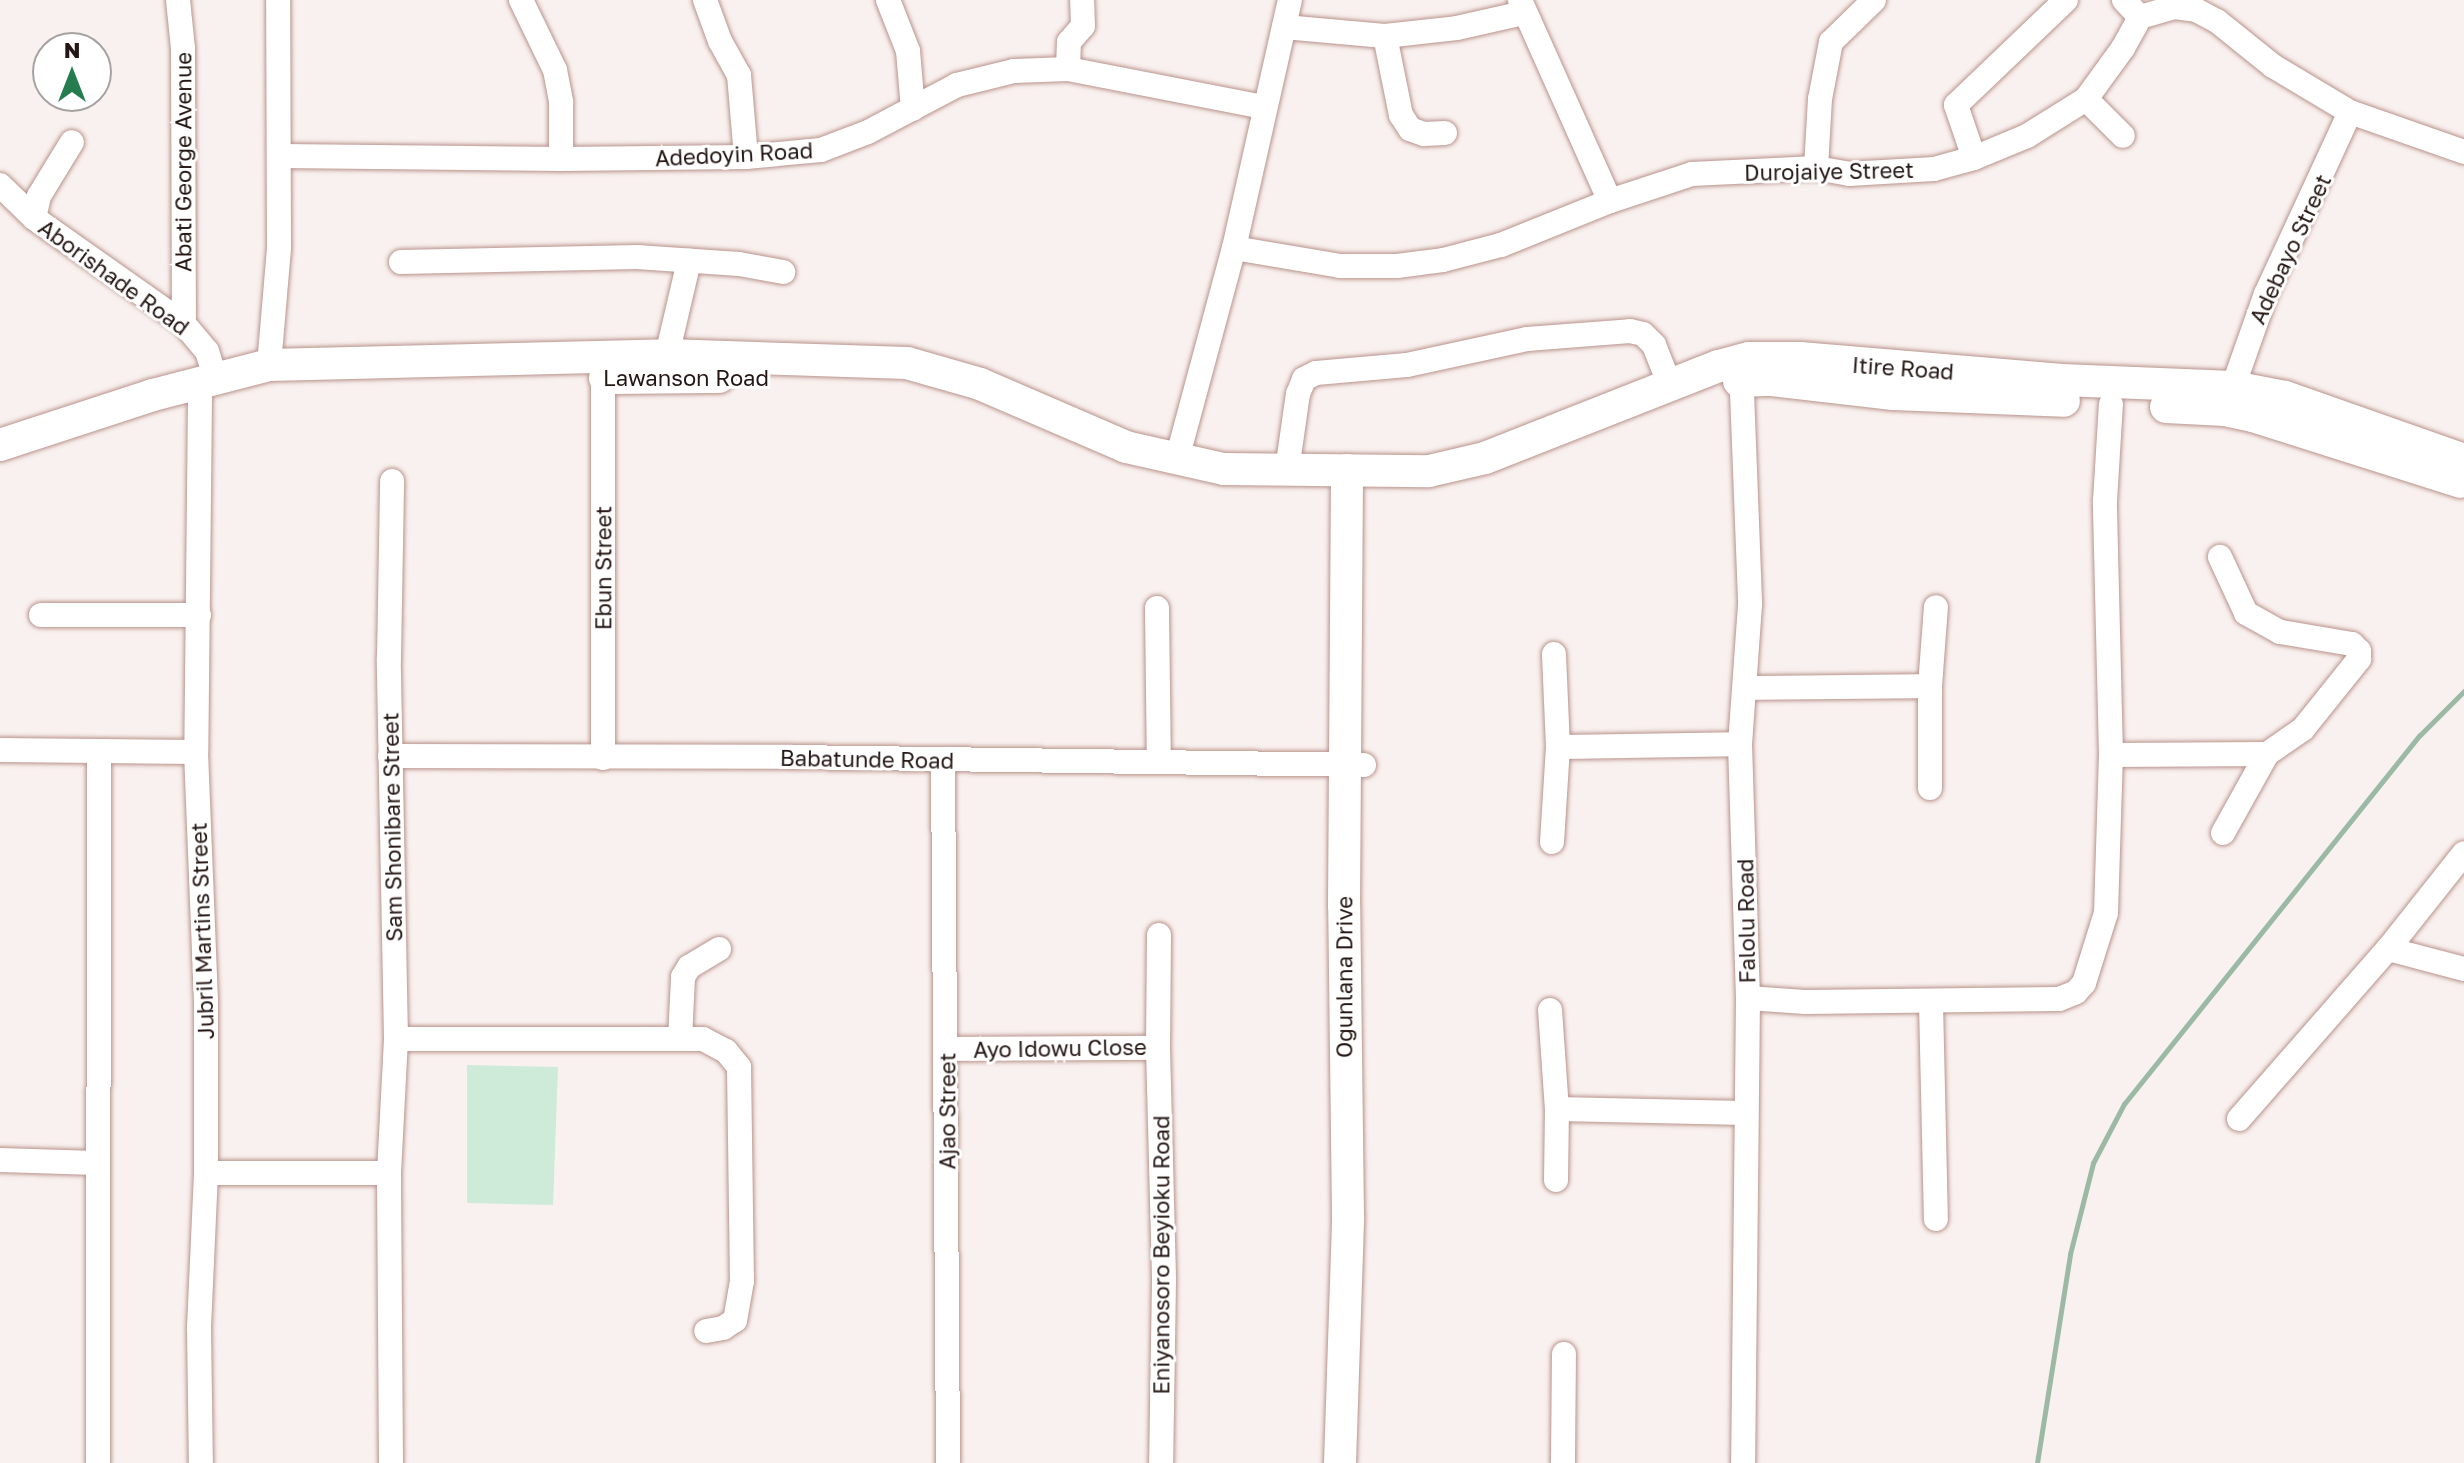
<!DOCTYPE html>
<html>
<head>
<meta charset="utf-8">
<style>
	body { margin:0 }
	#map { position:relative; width:2464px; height:1463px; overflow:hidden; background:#f9f1ef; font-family:"Golos Text",sans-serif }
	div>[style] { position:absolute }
	.green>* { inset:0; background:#ceead8 }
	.stream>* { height:5px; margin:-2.5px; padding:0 2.5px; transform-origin:2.5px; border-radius:2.5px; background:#9cb9a6 }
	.roads { filter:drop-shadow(0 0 2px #b9938b) drop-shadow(0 0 2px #b9938b) }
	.minor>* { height:24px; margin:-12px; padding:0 12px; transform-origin:12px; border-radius:12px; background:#fff }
	.major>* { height:32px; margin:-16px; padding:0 16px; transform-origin:16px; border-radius:16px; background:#fff }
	span { translate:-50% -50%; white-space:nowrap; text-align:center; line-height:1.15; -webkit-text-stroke:6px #fff; paint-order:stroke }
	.street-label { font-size:22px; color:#241613 }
	.north { position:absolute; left:32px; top:32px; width:80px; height:80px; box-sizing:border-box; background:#fff; border:2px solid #a7a2a1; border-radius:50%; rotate:0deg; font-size:22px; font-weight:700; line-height:32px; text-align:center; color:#241613 }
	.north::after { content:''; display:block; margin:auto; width:28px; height:36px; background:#257c4f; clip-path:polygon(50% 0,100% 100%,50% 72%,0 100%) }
</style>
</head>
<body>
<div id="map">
	<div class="green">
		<div style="clip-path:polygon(467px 1065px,558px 1067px,553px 1205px,467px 1203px)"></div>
	</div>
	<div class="stream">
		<div style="left:2037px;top:1463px;width:212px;rotate:-81deg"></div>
		<div style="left:2070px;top:1254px;width:94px;rotate:-75.8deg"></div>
		<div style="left:2093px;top:1163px;width:67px;rotate:-62.3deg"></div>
		<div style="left:2124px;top:1104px;width:473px;rotate:-51.3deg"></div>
		<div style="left:2420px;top:735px;width:62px;rotate:-45deg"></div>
	</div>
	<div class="roads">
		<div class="minor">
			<div style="left:178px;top:0;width:48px;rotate:84.1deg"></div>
			<div style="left:183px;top:48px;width:276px;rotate:89.8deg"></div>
			<div style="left:521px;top:0;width:78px;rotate:64.1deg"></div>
			<div style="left:555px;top:70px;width:33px;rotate:79deg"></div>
			<div style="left:561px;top:102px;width:57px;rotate:90deg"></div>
			<div style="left:705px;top:0;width:44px;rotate:69.9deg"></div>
			<div style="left:720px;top:41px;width:39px;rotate:61deg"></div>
			<div style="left:739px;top:75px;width:82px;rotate:85.1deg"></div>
			<div style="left:888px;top:0;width:55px;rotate:68.6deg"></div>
			<div style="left:908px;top:51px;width:58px;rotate:85.1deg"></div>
			<div style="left:1520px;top:0;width:220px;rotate:65.9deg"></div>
			<div style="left:2124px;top:0;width:23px;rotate:47deg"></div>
			<div style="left:2140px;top:17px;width:36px;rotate:-16deg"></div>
			<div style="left:2175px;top:7px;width:21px;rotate:8deg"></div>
			<div style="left:2196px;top:10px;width:24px;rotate:28deg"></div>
			<div style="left:2217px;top:21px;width:72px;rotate:38.8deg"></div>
			<div style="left:2273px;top:66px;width:90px;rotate:30.9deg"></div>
			<div style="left:2350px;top:112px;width:121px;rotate:19.3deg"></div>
			<div style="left:1284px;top:27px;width:101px;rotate:5.1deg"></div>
			<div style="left:1385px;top:36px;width:72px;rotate:-6.3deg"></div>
			<div style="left:1457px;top:28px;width:68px;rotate:-12.8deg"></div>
			<div style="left:1385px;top:36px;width:81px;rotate:78.6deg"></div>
			<div style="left:1401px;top:115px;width:17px;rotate:57deg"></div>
			<div style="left:1410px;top:129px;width:15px;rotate:20deg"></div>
			<div style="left:1424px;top:134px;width:21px;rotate:-3deg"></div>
			<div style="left:1068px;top:69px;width:27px;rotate:-88deg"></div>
			<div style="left:1069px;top:42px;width:21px;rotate:-49deg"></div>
			<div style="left:1083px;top:26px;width:26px;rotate:-92deg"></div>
			<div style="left:2086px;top:99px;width:52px;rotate:45deg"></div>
			<div style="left:281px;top:156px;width:280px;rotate:0.6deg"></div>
			<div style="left:561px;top:159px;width:185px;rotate:-0.6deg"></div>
			<div style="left:746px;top:157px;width:75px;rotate:-5.3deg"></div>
			<div style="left:821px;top:150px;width:50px;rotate:-21deg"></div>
			<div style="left:868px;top:132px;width:101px;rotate:-27.8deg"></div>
			<div style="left:957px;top:85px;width:59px;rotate:-13.8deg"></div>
			<div style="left:1014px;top:71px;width:54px;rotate:-2.1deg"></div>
			<div style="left:1068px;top:69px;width:199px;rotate:11deg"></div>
			<div style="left:1974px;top:158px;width:56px;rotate:-108.8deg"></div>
			<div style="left:1956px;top:105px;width:152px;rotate:-43.7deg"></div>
			<div style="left:1816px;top:168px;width:69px;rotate:-86.7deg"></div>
			<div style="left:1820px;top:99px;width:58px;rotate:-79.1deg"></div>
			<div style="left:1831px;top:42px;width:60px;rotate:-44.3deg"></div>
			<div style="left:0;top:185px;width:47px;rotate:44.1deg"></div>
			<div style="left:34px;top:218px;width:184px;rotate:35.2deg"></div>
			<div style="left:184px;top:324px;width:35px;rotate:50deg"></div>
			<div style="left:207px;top:351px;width:27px;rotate:73deg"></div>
			<div style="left:34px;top:218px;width:23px;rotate:-77deg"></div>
			<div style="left:39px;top:196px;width:63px;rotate:-58.6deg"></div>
			<div style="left:1234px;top:248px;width:108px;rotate:9.6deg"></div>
			<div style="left:1340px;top:266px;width:57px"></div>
			<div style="left:1397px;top:266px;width:46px;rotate:-7.4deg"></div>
			<div style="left:1443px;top:260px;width:60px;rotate:-14.5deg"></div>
			<div style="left:1501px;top:245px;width:118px;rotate:-22deg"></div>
			<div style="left:1610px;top:201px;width:86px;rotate:-18.2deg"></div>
			<div style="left:1692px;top:174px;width:124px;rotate:-2.8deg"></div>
			<div style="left:1816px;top:168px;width:34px;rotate:10deg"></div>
			<div style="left:1849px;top:174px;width:85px;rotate:-3.4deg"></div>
			<div style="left:1934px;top:169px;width:41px;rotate:-15.4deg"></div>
			<div style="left:1974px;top:158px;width:57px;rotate:-22.5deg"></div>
			<div style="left:2027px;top:136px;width:70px;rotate:-32.1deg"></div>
			<div style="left:2086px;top:99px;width:63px;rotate:-54deg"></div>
			<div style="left:2123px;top:48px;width:35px;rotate:-61deg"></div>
			<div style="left:401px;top:262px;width:236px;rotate:-1.2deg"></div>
			<div style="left:637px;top:257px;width:102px;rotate:3.9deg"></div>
			<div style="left:739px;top:264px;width:45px;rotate:10.3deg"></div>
			<div style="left:667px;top:355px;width:97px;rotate:-76.8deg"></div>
			<div style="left:269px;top:365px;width:117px;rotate:-85.1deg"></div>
			<div style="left:279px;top:248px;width:248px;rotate:-90.2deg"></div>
			<div style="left:1741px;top:366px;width:239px;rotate:87.8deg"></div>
			<div style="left:1750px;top:605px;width:139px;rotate:94.1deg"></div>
			<div style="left:1740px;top:744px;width:254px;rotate:88.2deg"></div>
			<div style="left:1748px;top:998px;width:465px;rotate:90.6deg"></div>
			<div style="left:2233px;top:387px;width:99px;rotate:-70.5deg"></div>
			<div style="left:2266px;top:294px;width:200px;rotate:-65.2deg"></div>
			<div style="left:200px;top:398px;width:354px;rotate:90.6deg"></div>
			<div style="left:196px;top:752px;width:248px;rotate:87.7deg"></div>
			<div style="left:206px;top:1000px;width:173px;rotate:90deg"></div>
			<div style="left:206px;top:1173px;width:155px;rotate:92.6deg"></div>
			<div style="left:199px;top:1328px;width:135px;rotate:89.2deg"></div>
			<div style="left:1177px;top:459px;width:219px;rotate:-74.9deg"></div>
			<div style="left:1234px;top:248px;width:254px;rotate:-77.3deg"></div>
			<div style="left:1287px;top:470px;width:77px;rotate:-81.8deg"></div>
			<div style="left:1298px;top:394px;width:16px;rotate:-68deg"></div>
			<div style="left:1304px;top:379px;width:13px;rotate:-27deg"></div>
			<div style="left:1316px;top:373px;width:91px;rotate:-5deg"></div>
			<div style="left:1407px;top:365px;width:123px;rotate:-12.2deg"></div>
			<div style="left:1527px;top:339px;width:103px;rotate:-4.4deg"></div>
			<div style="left:1630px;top:331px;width:13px;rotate:13deg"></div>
			<div style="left:1643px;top:334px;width:16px;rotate:45deg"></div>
			<div style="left:1654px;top:345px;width:41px;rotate:68.5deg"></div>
			<div style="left:1157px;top:608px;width:153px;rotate:89.3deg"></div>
			<div style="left:41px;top:615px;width:158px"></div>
			<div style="left:1745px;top:688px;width:185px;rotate:-0.6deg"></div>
			<div style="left:1558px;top:747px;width:182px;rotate:-0.9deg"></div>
			<div style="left:0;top:750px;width:196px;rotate:0.6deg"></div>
			<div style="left:2111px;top:755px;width:156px;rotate:-0.4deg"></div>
			<div style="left:2267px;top:754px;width:44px;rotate:-34.8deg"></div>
			<div style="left:2303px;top:729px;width:90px;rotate:-51.3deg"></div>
			<div style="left:2359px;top:659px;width:8px;rotate:-90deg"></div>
			<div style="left:2359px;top:651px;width:10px;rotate:-135deg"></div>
			<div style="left:2352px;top:644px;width:73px;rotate:-170.5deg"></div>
			<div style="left:2280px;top:632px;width:39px;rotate:-151deg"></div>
			<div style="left:2246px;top:613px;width:62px;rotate:-114.9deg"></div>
			<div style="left:390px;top:756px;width:401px;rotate:0.1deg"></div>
			<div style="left:791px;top:757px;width:573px;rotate:0.8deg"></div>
			<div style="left:603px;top:758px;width:380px;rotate:-90deg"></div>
			<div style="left:943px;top:760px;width:703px;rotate:89.59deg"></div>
			<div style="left:1930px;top:788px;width:102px;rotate:-90deg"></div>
			<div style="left:1930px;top:686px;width:79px;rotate:-85.7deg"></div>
			<div style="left:2223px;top:833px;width:90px;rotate:-60.9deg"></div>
			<div style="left:1552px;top:842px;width:95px;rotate:-86.4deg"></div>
			<div style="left:1558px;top:747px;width:93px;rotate:-92.5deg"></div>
			<div style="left:2388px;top:949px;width:79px;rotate:14.7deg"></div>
			<div style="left:1748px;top:998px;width:57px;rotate:4deg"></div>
			<div style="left:1805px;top:1002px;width:254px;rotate:-0.7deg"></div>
			<div style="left:2059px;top:999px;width:18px;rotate:-22deg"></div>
			<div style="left:2076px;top:992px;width:12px;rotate:-48deg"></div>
			<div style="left:2084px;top:983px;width:73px;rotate:-72.6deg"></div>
			<div style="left:2106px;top:913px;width:158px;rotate:-88.2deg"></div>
			<div style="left:2111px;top:755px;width:254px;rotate:-91.4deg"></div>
			<div style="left:2105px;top:501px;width:97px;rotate:-86.5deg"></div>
			<div style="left:1931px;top:1003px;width:216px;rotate:88.7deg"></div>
			<div style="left:1550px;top:1010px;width:99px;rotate:86deg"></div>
			<div style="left:1557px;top:1109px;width:71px;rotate:90.8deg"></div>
			<div style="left:396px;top:1039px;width:307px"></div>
			<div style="left:703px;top:1039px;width:26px;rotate:28deg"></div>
			<div style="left:726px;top:1051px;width:21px;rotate:51deg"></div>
			<div style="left:739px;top:1067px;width:214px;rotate:89.2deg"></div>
			<div style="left:742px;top:1281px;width:40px;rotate:100deg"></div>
			<div style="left:735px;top:1320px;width:14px;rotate:146deg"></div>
			<div style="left:723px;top:1328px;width:17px;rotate:170deg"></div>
			<div style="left:680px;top:1039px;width:62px;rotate:-87.2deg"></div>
			<div style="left:683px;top:977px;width:12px;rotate:-59deg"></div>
			<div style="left:689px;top:967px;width:35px;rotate:-31deg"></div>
			<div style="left:1158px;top:1048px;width:232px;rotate:88.5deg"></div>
			<div style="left:1164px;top:1280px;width:183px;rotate:90.9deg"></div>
			<div style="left:947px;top:1049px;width:211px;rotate:-0.3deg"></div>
			<div style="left:1158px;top:1048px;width:113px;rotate:-89.5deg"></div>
			<div style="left:1557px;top:1109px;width:188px;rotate:1.2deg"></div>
			<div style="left:2239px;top:1119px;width:226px;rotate:-48.8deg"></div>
			<div style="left:2388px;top:949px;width:122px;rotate:-51.6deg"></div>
			<div style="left:0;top:1160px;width:96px;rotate:1.8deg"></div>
			<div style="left:206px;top:1173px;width:183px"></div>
			<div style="left:98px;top:1463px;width:712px;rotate:-89.92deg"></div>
			<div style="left:391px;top:1463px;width:290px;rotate:-90.4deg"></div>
			<div style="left:389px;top:1173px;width:134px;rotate:-87deg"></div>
			<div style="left:396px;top:1039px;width:380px;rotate:-91.1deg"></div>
			<div style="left:389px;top:659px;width:178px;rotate:-89deg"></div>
			<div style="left:1563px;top:1463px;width:109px;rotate:-89.5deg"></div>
		</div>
		<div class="major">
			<div style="left:605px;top:378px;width:114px;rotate:-0.5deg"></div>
			<div style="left:1739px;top:381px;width:33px;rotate:-2deg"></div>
			<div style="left:1772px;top:380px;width:122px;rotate:6.6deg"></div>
			<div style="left:1893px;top:394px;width:171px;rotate:2.3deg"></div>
			<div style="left:2166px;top:407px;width:59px;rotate:2.9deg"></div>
			<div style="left:2225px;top:410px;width:29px;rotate:12deg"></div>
			<div style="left:2253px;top:416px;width:218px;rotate:17.6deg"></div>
			<div style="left:0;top:445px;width:161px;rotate:-18.1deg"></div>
			<div style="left:153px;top:395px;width:120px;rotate:-14.5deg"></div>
			<div style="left:269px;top:365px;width:398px;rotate:-1.4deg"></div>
			<div style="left:667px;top:355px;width:240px;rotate:1.9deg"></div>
			<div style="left:907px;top:363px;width:76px;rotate:16deg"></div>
			<div style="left:980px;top:384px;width:159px;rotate:23.3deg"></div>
			<div style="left:1126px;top:447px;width:100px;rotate:12.7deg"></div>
			<div style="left:1224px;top:469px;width:205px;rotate:0.6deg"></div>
			<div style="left:1429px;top:471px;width:57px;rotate:-13.1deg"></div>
			<div style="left:1485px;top:458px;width:251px;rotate:-21.5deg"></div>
			<div style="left:1719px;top:366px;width:31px;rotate:-15deg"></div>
			<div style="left:1749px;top:358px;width:51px"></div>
			<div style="left:1800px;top:358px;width:263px;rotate:4.8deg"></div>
			<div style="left:2062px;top:380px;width:171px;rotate:2.3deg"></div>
			<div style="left:2233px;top:387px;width:53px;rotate:10.9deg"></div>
			<div style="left:2285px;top:397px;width:190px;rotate:19.4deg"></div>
			<div style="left:1340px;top:1463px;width:246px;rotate:-88.1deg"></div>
			<div style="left:1348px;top:1217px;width:311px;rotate:-90.7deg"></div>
			<div style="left:1344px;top:906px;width:436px;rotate:-89.6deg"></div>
		</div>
	</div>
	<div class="street-label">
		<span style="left:734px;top:154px;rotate:-3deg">Adedoyin Road</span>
		<span style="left:183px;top:162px;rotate:-90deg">Abati George Avenue</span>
		<span style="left:1829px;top:171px;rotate:-1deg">Durojaiye Street</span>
		<span style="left:2290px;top:249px;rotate:-65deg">Adebayo Street</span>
		<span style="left:114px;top:277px;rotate:36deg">Aborishade Road</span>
		<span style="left:1903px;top:368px;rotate:4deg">Itire Road</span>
		<span style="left:686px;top:378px">Lawanson Road</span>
		<span style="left:603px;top:568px;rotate:-90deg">Ebun Street</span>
		<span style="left:867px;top:759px;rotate:1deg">Babatunde Road</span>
		<span style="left:392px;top:827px;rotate:-91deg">Sam Shonibare Street</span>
		<span style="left:1746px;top:921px;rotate:-91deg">Falolu Road</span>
		<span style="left:202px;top:931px;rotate:-92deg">Jubril Martins Street</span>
		<span style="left:1344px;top:977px;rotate:-90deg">Ogunlana Drive</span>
		<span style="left:1060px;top:1048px;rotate:-1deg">Ayo Idowu Close</span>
		<span style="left:947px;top:1111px;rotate:-90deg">Ajao Street</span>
		<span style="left:1161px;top:1255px;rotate:-90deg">Eniyanosoro Beyioku Road</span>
	</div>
	<div class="north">N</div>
</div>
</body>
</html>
